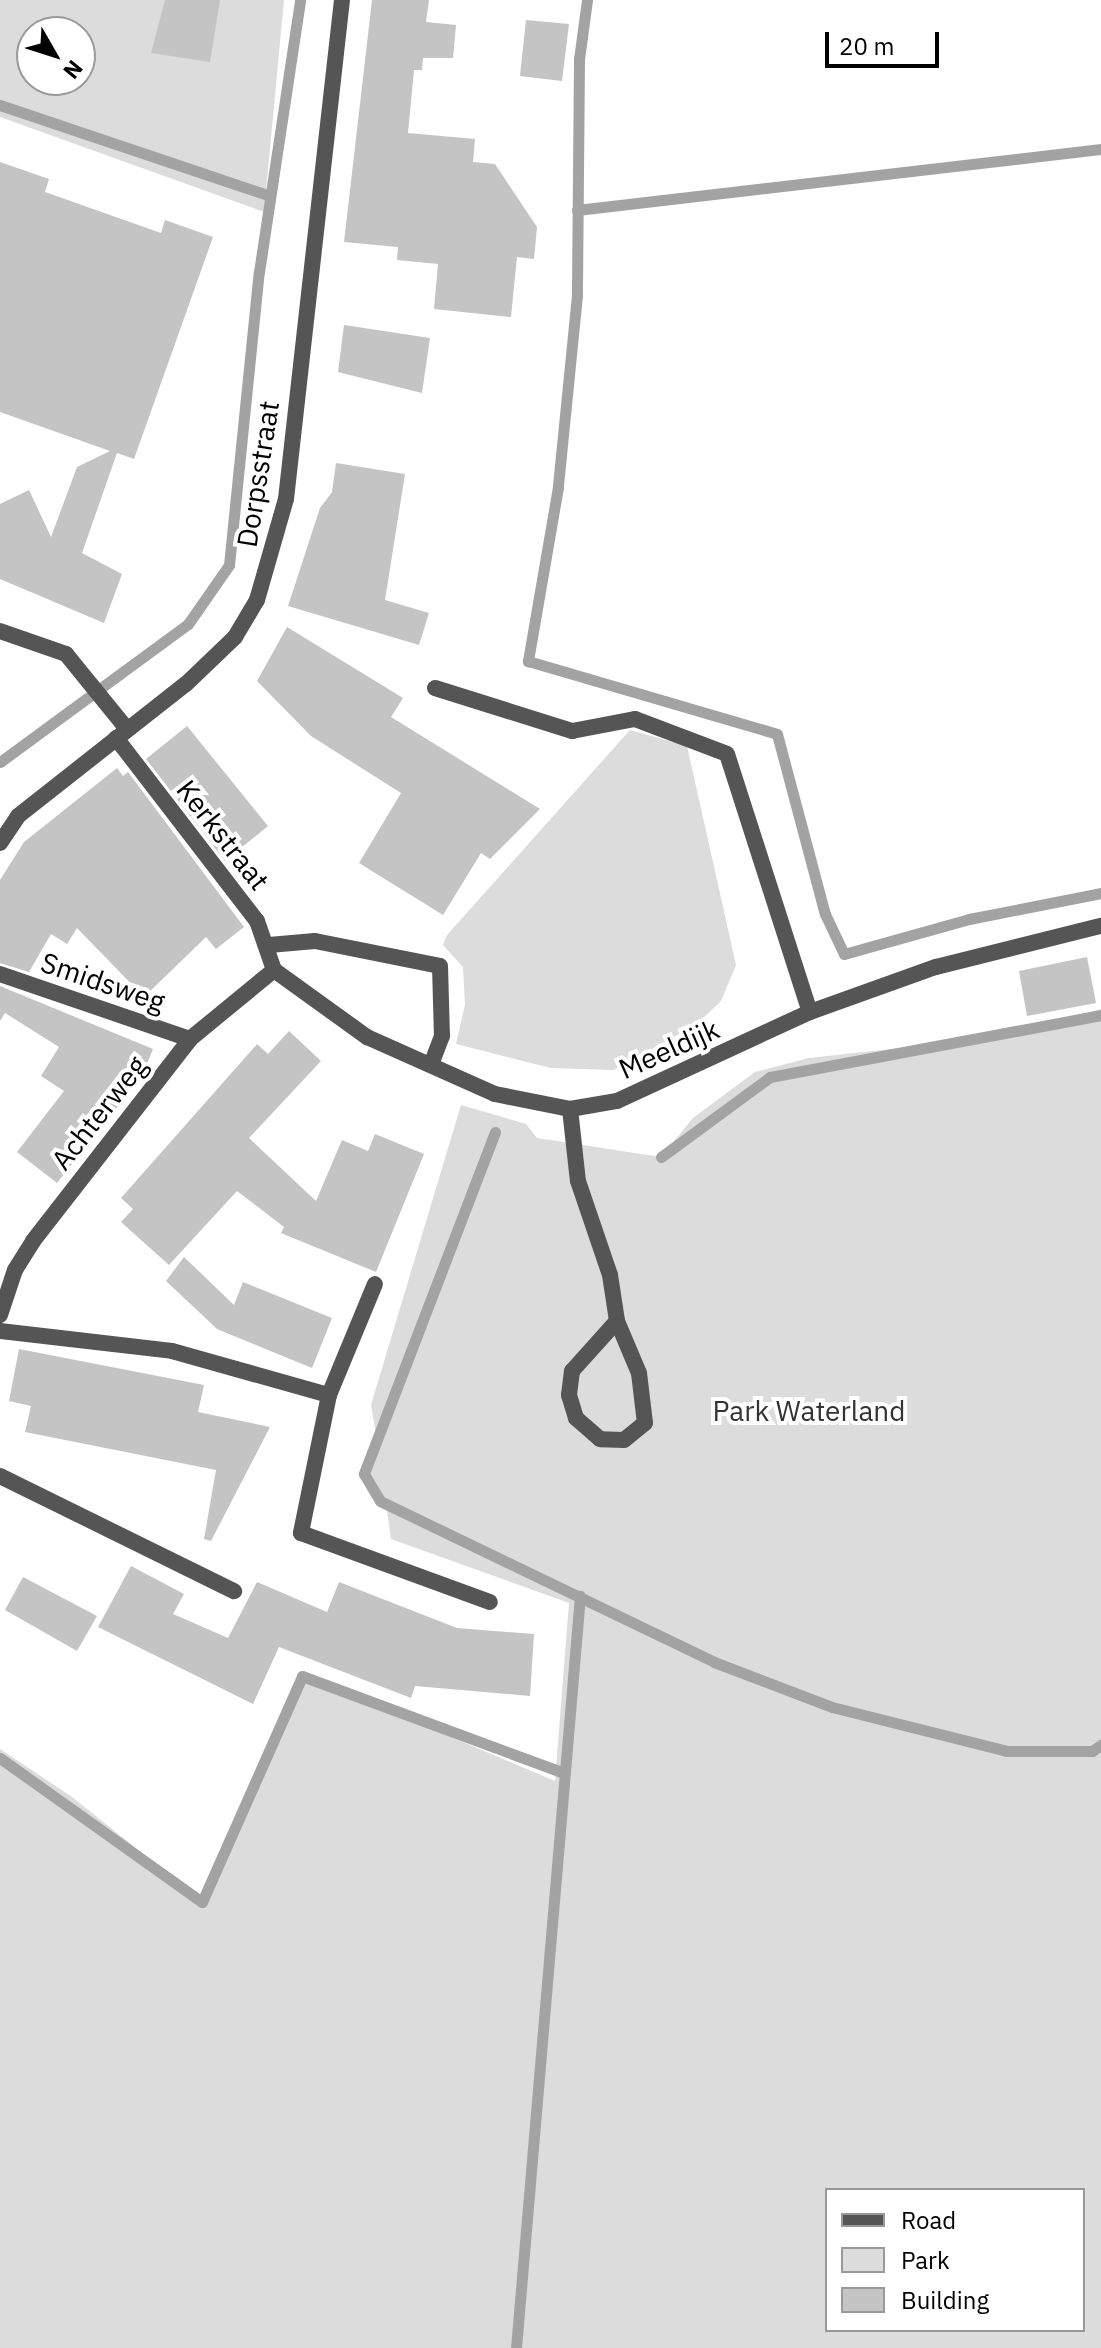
<!DOCTYPE html>
<html>
<head>
<meta charset="utf-8">
<style>
	body { margin:0 }
	#map { position:relative; width:1101px; height:2348px; overflow:hidden; background:#fff; font-family:"IBM Plex Sans",sans-serif }
	div>[style] { position:absolute }
	.green>* { inset:0; background:#dcdcdc }
	.stream>* { height:11px; margin:-5.5px; padding:0 5.5px; transform-origin:5.5px; border-radius:5.5px; background:#a3a3a3 }
	.building>* { inset:0; background:#c4c4c4 }
	.service>* { height:16px; margin:-8px; padding:0 8px; transform-origin:8px; border-radius:8px; background:#555 }
	.minor>* { height:16px; margin:-8px; padding:0 8px; transform-origin:8px; border-radius:8px; background:#555 }
	span { translate:-50% -50%; white-space:nowrap; text-align:center; line-height:1.15; -webkit-text-stroke:8px #fff; paint-order:stroke }
	.street-label { font-size:28px; color:#000 }
	.park-label { font-size:28px; color:#333 }
	.legend { position:absolute; left:825px; top:2188px; width:260px; height:144px; box-sizing:border-box; background:#fff; border:2px solid #999; margin:0; padding:10px 14px; list-style:none; font-size:24px; color:#000 }
	.legend li { display:flex; align-items:center; gap:16px; height:40px }
	.legend b { width:40px; border:2px solid #999 }
	.north { position:absolute; left:16px; top:16px; width:80px; height:80px; box-sizing:border-box; background:#fff; border:2px solid #999; border-radius:50%; rotate:129deg; font-size:22px; font-weight:700; line-height:32px; text-align:center; color:#000 }
	.north::after { content:''; display:block; margin:auto; width:28px; height:36px; background:#000; clip-path:polygon(50% 0,100% 100%,50% 72%,0 100%) }
	.scale { position:absolute; left:825px; top:32px; width:114px; height:36px; box-sizing:border-box; border:4px solid #000; border-top:0; padding-left:10px; font-size:24px; line-height:28px; white-space:nowrap; color:#000; -webkit-text-stroke:6px #fff; paint-order:stroke }
</style>
</head>
<body>
<div id="map">
	<div class="green">
		<div style="clip-path:polygon(evenodd,0 0,284px 0,264px 212px,0 117px,0 0,32px 32px,80px 32px,80px 80px,32px 80px,32px 32px)"></div>
		<div style="clip-path:polygon(630px 730px,687px 746px,736px 965px,721px 1001px,696px 1025px,613px 1070px,551px 1068px,456px 1044px,465px 1005px,463px 967px,443px 945px,447px 935px)"></div>
		<div style="clip-path:polygon(evenodd,1101px 1009px,1101px 2348px,0 2348px,0 1749px,72px 1797px,201px 1900px,296px 1678px,315px 1679px,555px 1781px,569px 1603px,391px 1539px,386px 1504px,364px 1474px,377px 1440px,371px 1405px,461px 1105px,526px 1124px,537px 1138px,661px 1157px,693px 1118px,755px 1072px,809px 1058px,1008px 1036px,1101px 1009px,827px 2190px,1083px 2190px,1083px 2330px,827px 2330px,827px 2190px)"></div>
	</div>
	<div class="stream">
		<div style="left:587px;top:0;width:60px;rotate:97.7deg"></div>
		<div style="left:579px;top:59px;width:236px;rotate:90.5deg"></div>
		<div style="left:577px;top:295px;width:193px;rotate:95.7deg"></div>
		<div style="left:558px;top:487px;width:177px;rotate:99.8deg"></div>
		<div style="left:528px;top:661px;width:259px;rotate:16.3deg"></div>
		<div style="left:777px;top:734px;width:186px;rotate:75.1deg"></div>
		<div style="left:825px;top:914px;width:44px;rotate:64.6deg"></div>
		<div style="left:844px;top:954px;width:130px;rotate:-15.6deg"></div>
		<div style="left:969px;top:919px;width:135px;rotate:-11.1deg"></div>
		<div style="left:0;top:105px;width:285px;rotate:18.6deg"></div>
		<div style="left:577px;top:210px;width:528px;rotate:-6.64deg"></div>
		<div style="left:0;top:762px;width:233px;rotate:-36.3deg"></div>
		<div style="left:188px;top:624px;width:72px;rotate:-55.2deg"></div>
		<div style="left:229px;top:565px;width:295px;rotate:-84.2deg"></div>
		<div style="left:259px;top:272px;width:275px;rotate:-81.4deg"></div>
		<div style="left:495px;top:1132px;width:366px;rotate:111deg"></div>
		<div style="left:364px;top:1474px;width:31px;rotate:59deg"></div>
		<div style="left:380px;top:1501px;width:371px;rotate:25.7deg"></div>
		<div style="left:714px;top:1662px;width:126px;rotate:20.9deg"></div>
		<div style="left:832px;top:1707px;width:180px;rotate:14.1deg"></div>
		<div style="left:1007px;top:1751px;width:85px"></div>
		<div style="left:1092px;top:1751px;width:11px;rotate:-34deg"></div>
		<div style="left:661px;top:1157px;width:135px;rotate:-36.3deg"></div>
		<div style="left:770px;top:1077px;width:337px;rotate:-10.6deg"></div>
		<div style="left:0;top:1758px;width:248px;rotate:35.5deg"></div>
		<div style="left:202px;top:1902px;width:247px;rotate:-66.1deg"></div>
		<div style="left:302px;top:1676px;width:276px;rotate:20.3deg"></div>
		<div style="left:516px;top:2348px;width:755px;rotate:-85.14deg"></div>
	</div>
	<div class="building">
		<div style="clip-path:polygon(165px 0,220px 0,210px 62px,151px 53px)"></div>
		<div style="clip-path:polygon(372px 0,429px 0,426px 22px,456px 25px,453px 58px,423px 58px,422px 70px,414px 70px,408px 133px,475px 139px,473px 162px,495px 164px,537px 227px,534px 259px,517px 257px,511px 317px,434px 309px,438px 264px,397px 260px,398px 247px,344px 242px)"></div>
		<div style="clip-path:polygon(526px 20px,569px 24px,562px 81px,520px 76px)"></div>
		<div style="clip-path:polygon(0 162px,49px 179px,45px 192px,161px 233px,165px 220px,213px 237px,134px 459px,117px 453px,82px 553px,122px 574px,104px 623px,0 579px,0 504px,29px 490px,51px 537px,77px 467px,110px 451px,0 412px)"></div>
		<div style="clip-path:polygon(344px 325px,430px 338px,422px 393px,338px 372px)"></div>
		<div style="clip-path:polygon(336px 463px,405px 474px,385px 600px,429px 613px,419px 645px,288px 606px,320px 508px,332px 492px)"></div>
		<div style="clip-path:polygon(287px 627px,403px 698px,391px 717px,540px 809px,490px 859px,481px 853px,443px 915px,359px 863px,401px 793px,311px 736px,257px 681px)"></div>
		<div style="clip-path:polygon(187px 726px,268px 826px,225px 861px,146px 759px)"></div>
		<div style="clip-path:polygon(117px 768px,123px 776px,128px 772px,244px 927px,216px 949px,206px 937px,144px 997px,77px 928px,67px 944px,51px 934px,29px 972px,0 963px,0 880px,24px 842px)"></div>
		<div style="clip-path:polygon(1087px 957px,1096px 1003px,1027px 1016px,1019px 971px)"></div>
		<div style="clip-path:polygon(0 986px,153px 1049px,142px 1076px,57px 1183px,17px 1152px,64px 1091px,41px 1076px,59px 1047px,5px 1013px,0 1021px)"></div>
		<div style="clip-path:polygon(289px 1031px,321px 1061px,249px 1138px,316px 1201px,342px 1140px,368px 1151px,375px 1134px,424px 1154px,376px 1272px,281px 1233px,284px 1227px,237px 1191px,169px 1265px,121px 1222px,133px 1209px,121px 1198px,257px 1044px,268px 1054px)"></div>
		<div style="clip-path:polygon(184px 1257px,234px 1305px,243px 1282px,332px 1318px,312px 1368px,217px 1329px,166px 1281px)"></div>
		<div style="clip-path:polygon(19px 1349px,204px 1385px,198px 1412px,270px 1427px,211px 1541px,204px 1539px,216px 1470px,25px 1432px,31px 1406px,9px 1401px)"></div>
		<div style="clip-path:polygon(131px 1566px,184px 1594px,173px 1614px,228px 1638px,257px 1582px,327px 1612px,339px 1582px,457px 1628px,534px 1634px,530px 1696px,415px 1686px,411px 1698px,279px 1647px,253px 1704px,98px 1627px)"></div>
		<div style="clip-path:polygon(23px 1577px,97px 1616px,77px 1651px,5px 1610px)"></div>
	</div>
	<div class="service">
		<div style="left:435px;top:688px;width:144px;rotate:17.4deg"></div>
		<div style="left:572px;top:731px;width:64px;rotate:-10.8deg"></div>
		<div style="left:635px;top:719px;width:98px;rotate:20.8deg"></div>
		<div style="left:727px;top:754px;width:271px;rotate:72.2deg"></div>
		<div style="left:269px;top:945px;width:46px;rotate:-5deg"></div>
		<div style="left:315px;top:941px;width:127px;rotate:11.3deg"></div>
		<div style="left:440px;top:966px;width:70px;rotate:88.4deg"></div>
		<div style="left:442px;top:1036px;width:30px;rotate:111deg"></div>
		<div style="left:570px;top:1109px;width:72px;rotate:83.7deg"></div>
		<div style="left:578px;top:1181px;width:99px;rotate:71.2deg"></div>
		<div style="left:610px;top:1275px;width:47px;rotate:81.3deg"></div>
		<div style="left:617px;top:1321px;width:56px;rotate:67.1deg"></div>
		<div style="left:639px;top:1373px;width:50px;rotate:83.2deg"></div>
		<div style="left:645px;top:1423px;width:27px;rotate:141deg"></div>
		<div style="left:624px;top:1440px;width:24px;rotate:-178deg"></div>
		<div style="left:600px;top:1439px;width:32px;rotate:-139deg"></div>
		<div style="left:576px;top:1418px;width:24px;rotate:-107deg"></div>
		<div style="left:569px;top:1395px;width:24px;rotate:-83deg"></div>
		<div style="left:572px;top:1371px;width:67px;rotate:-48deg"></div>
	</div>
	<div class="minor">
		<div style="left:0;top:631px;width:70px;rotate:19.2deg"></div>
		<div style="left:66px;top:654px;width:97px;rotate:50.9deg"></div>
		<div style="left:116px;top:738px;width:231px;rotate:52.4deg"></div>
		<div style="left:257px;top:921px;width:52px;rotate:70.9deg"></div>
		<div style="left:0;top:843px;width:32px;rotate:-56deg"></div>
		<div style="left:18px;top:816px;width:214px;rotate:-38.2deg"></div>
		<div style="left:186px;top:684px;width:68px;rotate:-43.8deg"></div>
		<div style="left:235px;top:637px;width:43px;rotate:-59.3deg"></div>
		<div style="left:257px;top:600px;width:105px;rotate:-74deg"></div>
		<div style="left:286px;top:499px;width:502px;rotate:-83.6deg"></div>
		<div style="left:274px;top:970px;width:115px;rotate:35.8deg"></div>
		<div style="left:367px;top:1037px;width:140px;rotate:24deg"></div>
		<div style="left:495px;top:1094px;width:76px;rotate:11.3deg"></div>
		<div style="left:570px;top:1109px;width:48px;rotate:-9.7deg"></div>
		<div style="left:617px;top:1101px;width:213px;rotate:-24.8deg"></div>
		<div style="left:810px;top:1012px;width:134px;rotate:-19.7deg"></div>
		<div style="left:936px;top:967px;width:170px;rotate:-14deg"></div>
		<div style="left:0;top:974px;width:201px;rotate:18.9deg"></div>
		<div style="left:0;top:1315px;width:47px;rotate:-71.6deg"></div>
		<div style="left:15px;top:1270px;width:34px;rotate:-58deg"></div>
		<div style="left:33px;top:1241px;width:256px;rotate:-52.1deg"></div>
		<div style="left:190px;top:1039px;width:109px;rotate:-39.4deg"></div>
		<div style="left:0;top:1331px;width:173px;rotate:6.6deg"></div>
		<div style="left:172px;top:1351px;width:163px;rotate:15.7deg"></div>
		<div style="left:329px;top:1395px;width:141px;rotate:101.5deg"></div>
		<div style="left:301px;top:1533px;width:201px;rotate:20.1deg"></div>
		<div style="left:329px;top:1395px;width:120px;rotate:-67.5deg"></div>
		<div style="left:0;top:1476px;width:261px;rotate:26.2deg"></div>
	</div>
	<div class="street-label">
		<span style="left:258px;top:474px;rotate:-81deg">Dorpsstraat</span>
		<span style="left:223px;top:835px;rotate:52deg">Kerkstraat</span>
		<span style="left:103px;top:982px;rotate:19deg">Smidsweg</span>
		<span style="left:669px;top:1049px;rotate:-24deg">Meeldijk</span>
		<span style="left:99px;top:1113px;rotate:-52deg">Achterweg</span>
	</div>
	<div class="park-label">
		<span style="left:809px;top:1411px">Park Waterland</span>
	</div>
	<ul class="legend">
	<li><b style="height:10px;background:#555"></b>Road</li>
	<li><b style="height:22px;background:#dcdcdc"></b>Park</li>
	<li><b style="height:22px;background:#c4c4c4"></b>Building</li>
	</ul>
	<div class="north">N</div>
	<div class="scale">20 m</div>
</div>
</body>
</html>
